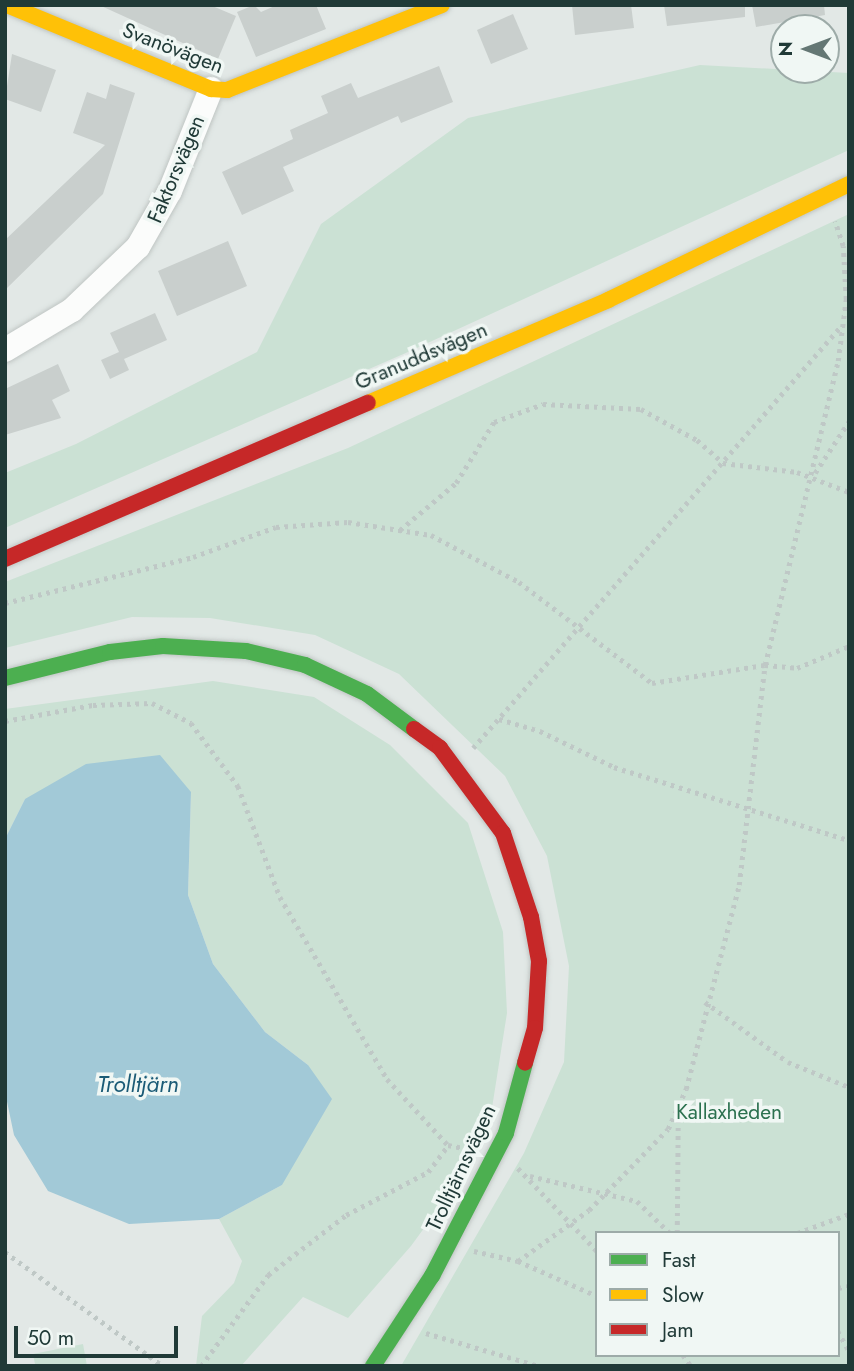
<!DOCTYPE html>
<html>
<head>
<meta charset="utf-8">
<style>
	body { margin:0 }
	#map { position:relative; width:854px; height:1371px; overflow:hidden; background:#e2e8e6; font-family:Jost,sans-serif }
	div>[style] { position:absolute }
	.green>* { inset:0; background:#cbe1d4 }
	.water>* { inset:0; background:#a2c9d7 }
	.building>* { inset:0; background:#c9cfcd }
	.path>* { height:4.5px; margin-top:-2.25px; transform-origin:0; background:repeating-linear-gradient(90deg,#bfc8c6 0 3.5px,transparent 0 8.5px) }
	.roads { filter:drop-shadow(0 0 2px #bfc5c3) drop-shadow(0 0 2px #bfc5c3) }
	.street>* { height:24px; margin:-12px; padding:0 12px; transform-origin:12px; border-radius:12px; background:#fbfcfb }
	.fast>* { height:16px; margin:-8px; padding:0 8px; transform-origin:8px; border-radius:8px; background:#4caf50 }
	.slow>* { height:16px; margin:-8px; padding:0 8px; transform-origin:8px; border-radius:8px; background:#ffc107 }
	.jam>* { height:16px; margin:-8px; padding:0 8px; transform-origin:8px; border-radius:8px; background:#c62828 }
	span { translate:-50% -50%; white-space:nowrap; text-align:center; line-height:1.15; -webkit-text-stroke:7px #f0f7f4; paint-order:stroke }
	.street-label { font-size:21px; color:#203a37 }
	.park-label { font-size:21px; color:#2b714f }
	.water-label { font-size:23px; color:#1b5b76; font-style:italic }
	.frame { position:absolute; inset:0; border:7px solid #203a37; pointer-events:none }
	.legend { position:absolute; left:595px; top:1231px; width:245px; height:126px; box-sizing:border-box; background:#f0f7f4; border:2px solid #9daba8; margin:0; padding:9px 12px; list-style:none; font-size:21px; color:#203a37 }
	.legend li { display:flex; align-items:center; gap:14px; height:35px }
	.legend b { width:35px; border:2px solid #9daba8 }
	.north { position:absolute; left:770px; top:14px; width:70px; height:70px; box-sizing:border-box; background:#f0f7f4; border:2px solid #9daba8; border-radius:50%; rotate:270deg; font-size:19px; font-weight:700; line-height:28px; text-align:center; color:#203a37 }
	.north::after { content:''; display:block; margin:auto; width:24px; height:32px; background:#647774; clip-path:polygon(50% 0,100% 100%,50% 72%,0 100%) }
	.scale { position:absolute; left:14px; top:1326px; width:164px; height:32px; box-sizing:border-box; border:4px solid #203a37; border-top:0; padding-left:9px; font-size:21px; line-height:24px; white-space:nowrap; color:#203a37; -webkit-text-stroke:5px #f0f7f4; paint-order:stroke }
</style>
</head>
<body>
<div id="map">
	<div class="green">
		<div style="clip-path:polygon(700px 65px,849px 73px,849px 150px,408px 352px,5px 528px,5px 473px,76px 444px,257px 352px,321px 224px,468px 118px)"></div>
		<div style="clip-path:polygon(evenodd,849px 214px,849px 1366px,401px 1366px,524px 1153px,564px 1062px,569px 966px,547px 856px,505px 776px,399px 674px,315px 635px,210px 618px,132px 617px,5px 648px,5px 582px,348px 448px,849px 214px,597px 1233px,838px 1233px,838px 1355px,597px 1355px,597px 1233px)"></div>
		<div style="clip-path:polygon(213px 681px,314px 697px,390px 745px,468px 823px,503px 932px,507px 1013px,492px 1108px,446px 1198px,411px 1246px,348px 1318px,303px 1297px,241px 1366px,196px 1366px,202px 1316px,234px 1283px,242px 1261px,219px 1219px,282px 1185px,308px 1065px,265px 1032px,213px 964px,188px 895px,191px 792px,25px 799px,5px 839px,5px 709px)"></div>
		<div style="clip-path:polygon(83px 1344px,87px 1366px,26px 1366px,35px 1364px,33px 1354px)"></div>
	</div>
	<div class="water">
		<div style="clip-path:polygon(160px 755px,191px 792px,188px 895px,213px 964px,265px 1032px,308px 1065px,332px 1099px,282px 1185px,219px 1219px,129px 1224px,48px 1191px,14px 1135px,5px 1092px,5px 839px,25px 799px,86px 764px)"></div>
	</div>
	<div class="building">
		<div style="clip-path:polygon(99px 5px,210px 5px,236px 16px,218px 59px)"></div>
		<div style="clip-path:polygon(254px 5px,261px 12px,277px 5px,316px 5px,326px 29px,256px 57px,237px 12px)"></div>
		<div style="clip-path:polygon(572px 5px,631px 5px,634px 28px,575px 35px)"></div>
		<div style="clip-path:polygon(664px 5px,745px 5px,745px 17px,667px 26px)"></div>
		<div style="clip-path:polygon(752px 5px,824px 5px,825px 15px,756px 27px)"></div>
		<div style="clip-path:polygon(513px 14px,528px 49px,491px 64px,477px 30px)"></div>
		<div style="clip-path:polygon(12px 54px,56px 70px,41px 112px,5px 99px)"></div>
		<div style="clip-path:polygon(439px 66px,453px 102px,401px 123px,398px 116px,283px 167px,294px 191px,242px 215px,222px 172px,293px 139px,290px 130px,328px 113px,321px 96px,351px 83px,358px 98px)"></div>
		<div style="clip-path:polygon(110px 84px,135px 93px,103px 194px,5px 290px,5px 240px,105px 145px,73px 133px,87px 92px,106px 99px)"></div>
		<div style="clip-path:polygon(228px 241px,247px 286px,177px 316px,158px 271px)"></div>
		<div style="clip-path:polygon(155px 313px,167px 340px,124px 359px,129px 370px,110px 379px,101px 360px,119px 352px,110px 333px)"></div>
		<div style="clip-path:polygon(58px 364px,70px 391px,52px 400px,61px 418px,5px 435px,5px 389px)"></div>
	</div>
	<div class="path">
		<div style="left:815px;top:473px;width:62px;rotate:-56.8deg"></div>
		<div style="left:400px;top:530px;width:73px;rotate:-40deg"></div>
		<div style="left:456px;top:483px;width:72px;rotate:-58.1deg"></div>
		<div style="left:494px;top:422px;width:52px;rotate:-20.2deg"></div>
		<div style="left:543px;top:404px;width:98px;rotate:2.9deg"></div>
		<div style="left:641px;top:409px;width:64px;rotate:29deg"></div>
		<div style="left:697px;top:440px;width:35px;rotate:41deg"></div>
		<div style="left:723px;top:463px;width:75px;rotate:6.9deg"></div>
		<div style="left:797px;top:472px;width:56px;rotate:21deg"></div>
		<div style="left:5px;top:603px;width:194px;rotate:-13.7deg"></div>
		<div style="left:193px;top:557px;width:88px;rotate:-19.9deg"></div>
		<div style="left:276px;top:527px;width:72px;rotate:-4deg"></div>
		<div style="left:348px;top:522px;width:84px;rotate:8.9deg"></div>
		<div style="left:431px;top:535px;width:100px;rotate:28.1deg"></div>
		<div style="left:519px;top:582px;width:167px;rotate:37.2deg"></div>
		<div style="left:652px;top:683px;width:114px;rotate:-9.1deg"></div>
		<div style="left:765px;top:665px;width:313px;rotate:-76.5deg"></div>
		<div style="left:838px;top:361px;width:63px;rotate:-82.6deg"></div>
		<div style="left:846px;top:299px;width:53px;rotate:-93.2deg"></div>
		<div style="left:843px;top:246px;width:26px;rotate:-108deg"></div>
		<div style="left:499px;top:719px;width:43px;rotate:16.3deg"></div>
		<div style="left:540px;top:731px;width:82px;rotate:25.9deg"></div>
		<div style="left:614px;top:767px;width:246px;rotate:17.3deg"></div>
		<div style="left:5px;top:721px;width:89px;rotate:-10.3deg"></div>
		<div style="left:93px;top:705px;width:59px;rotate:-1.9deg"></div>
		<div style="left:152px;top:703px;width:44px;rotate:27.1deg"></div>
		<div style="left:191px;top:723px;width:79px;rotate:53.3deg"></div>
		<div style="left:238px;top:786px;width:119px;rotate:69.3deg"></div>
		<div style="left:280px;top:897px;width:211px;rotate:59.5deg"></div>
		<div style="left:387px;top:1079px;width:90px;rotate:47.3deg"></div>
		<div style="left:448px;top:1145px;width:21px;rotate:11deg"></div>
		<div style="left:473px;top:748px;width:561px;rotate:-48.9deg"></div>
		<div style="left:705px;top:1002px;width:102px;rotate:35.9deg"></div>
		<div style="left:788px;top:1062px;width:66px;rotate:22.3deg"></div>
		<div style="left:518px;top:1168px;width:115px;rotate:46.4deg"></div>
		<div style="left:530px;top:1176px;width:110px;rotate:13.2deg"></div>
		<div style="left:637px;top:1201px;width:46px;rotate:44.1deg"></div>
		<div style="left:677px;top:1233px;width:122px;rotate:-89.5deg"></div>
		<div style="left:797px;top:1233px;width:55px;rotate:-20.1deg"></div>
		<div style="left:474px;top:1251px;width:45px;rotate:12.8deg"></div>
		<div style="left:518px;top:1261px;width:87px;rotate:-35.7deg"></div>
		<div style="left:589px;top:1210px;width:113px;rotate:-45.7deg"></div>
		<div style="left:668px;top:1129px;width:44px;rotate:-65.8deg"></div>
		<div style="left:686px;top:1089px;width:211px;rotate:-75.4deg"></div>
		<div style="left:739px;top:885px;width:222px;rotate:-83.3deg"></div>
		<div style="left:765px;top:665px;width:32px;rotate:5deg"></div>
		<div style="left:797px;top:668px;width:56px;rotate:-22.9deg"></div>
		<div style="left:5px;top:1252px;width:195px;rotate:35.8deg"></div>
		<div style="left:518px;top:1261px;width:86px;rotate:23.9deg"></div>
		<div style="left:838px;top:1288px;width:11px;rotate:-10deg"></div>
		<div style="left:838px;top:1331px;width:23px;rotate:61deg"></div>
		<div style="left:426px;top:1333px;width:118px;rotate:16.3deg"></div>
		<div style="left:683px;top:1355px;width:14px;rotate:54deg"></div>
		<div style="left:201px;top:1366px;width:113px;rotate:-53.6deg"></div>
		<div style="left:268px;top:1275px;width:98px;rotate:-37.6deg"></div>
		<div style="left:346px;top:1215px;width:93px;rotate:-27.7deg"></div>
		<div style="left:428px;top:1172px;width:34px;rotate:-53deg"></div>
	</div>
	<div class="roads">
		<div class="street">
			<div style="left:5px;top:350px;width:78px;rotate:-30.8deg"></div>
			<div style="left:72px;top:310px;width:91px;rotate:-43.7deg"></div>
			<div style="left:138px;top:247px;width:64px;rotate:-60.3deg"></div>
			<div style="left:170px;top:191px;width:110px;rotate:-68.1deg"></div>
		</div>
		<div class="fast">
			<div style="left:5px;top:678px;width:108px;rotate:-13.9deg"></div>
			<div style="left:110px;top:652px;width:53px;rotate:-6.5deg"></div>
			<div style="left:163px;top:646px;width:83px;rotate:3.4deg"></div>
			<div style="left:246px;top:651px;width:61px;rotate:13.3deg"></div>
			<div style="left:305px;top:665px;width:68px;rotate:25.1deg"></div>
			<div style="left:367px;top:694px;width:59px;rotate:36.7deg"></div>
			<div style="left:373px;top:1366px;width:108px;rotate:-56.8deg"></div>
			<div style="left:432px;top:1276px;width:161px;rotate:-62.6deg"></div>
			<div style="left:506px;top:1133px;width:73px;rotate:-74.8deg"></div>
		</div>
		<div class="slow">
			<div style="left:7px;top:5px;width:221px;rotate:22.4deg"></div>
			<div style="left:211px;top:89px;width:16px;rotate:4deg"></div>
			<div style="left:227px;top:90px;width:231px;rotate:-21.6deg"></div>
			<div style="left:368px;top:403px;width:261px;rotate:-23.2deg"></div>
			<div style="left:608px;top:300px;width:267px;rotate:-25.7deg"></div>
		</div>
		<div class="jam">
			<div style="left:5px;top:559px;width:395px;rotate:-23.3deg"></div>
			<div style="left:414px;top:729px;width:32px;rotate:36deg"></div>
			<div style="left:440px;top:748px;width:106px;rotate:53.5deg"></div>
			<div style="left:503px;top:833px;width:89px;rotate:71.6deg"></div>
			<div style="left:531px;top:917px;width:45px;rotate:79.7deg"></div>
			<div style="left:539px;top:961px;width:67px;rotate:93.4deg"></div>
			<div style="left:535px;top:1028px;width:36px;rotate:106deg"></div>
		</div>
	</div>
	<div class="street-label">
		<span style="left:173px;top:48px;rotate:21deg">Svanövägen</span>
		<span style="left:176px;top:169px;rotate:-67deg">Faktorsvägen</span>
		<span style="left:421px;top:356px;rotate:-23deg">Granuddsvägen</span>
		<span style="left:461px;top:1168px;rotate:-65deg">Trolltjärnsvägen</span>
	</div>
	<div class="park-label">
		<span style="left:729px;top:1112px">Kallaxheden</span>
	</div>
	<div class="water-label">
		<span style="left:138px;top:1084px">Trolltjärn</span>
	</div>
	<div class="frame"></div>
	<ul class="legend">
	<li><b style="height:9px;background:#4caf50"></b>Fast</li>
	<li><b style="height:9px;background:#ffc107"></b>Slow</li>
	<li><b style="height:9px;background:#c62828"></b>Jam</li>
	</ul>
	<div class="north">N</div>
	<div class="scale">50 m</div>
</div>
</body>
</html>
